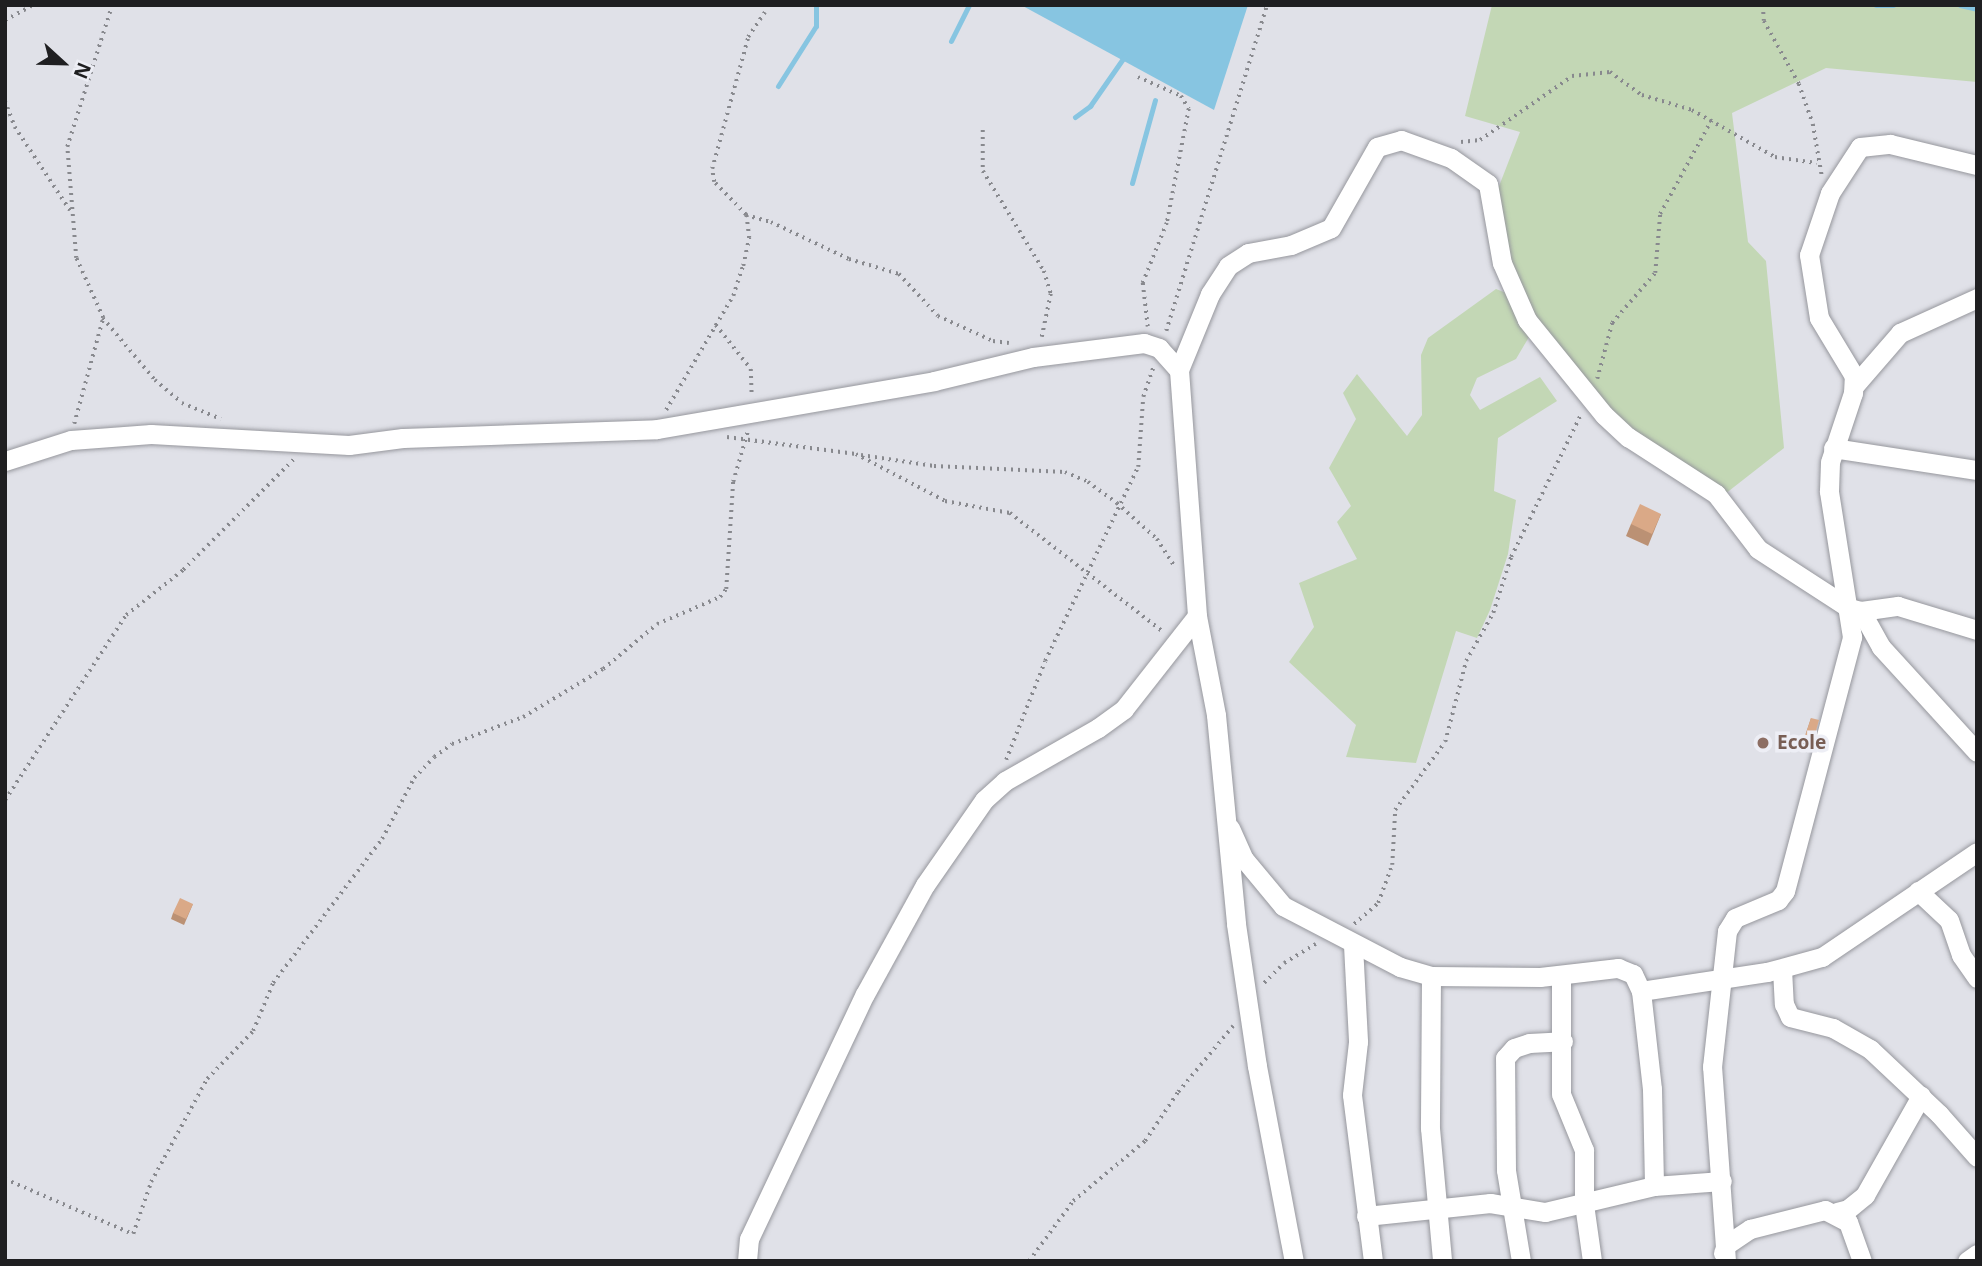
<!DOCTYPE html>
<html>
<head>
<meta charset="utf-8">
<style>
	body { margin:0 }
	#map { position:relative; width:1982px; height:1266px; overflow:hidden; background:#e0e1e8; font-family:"Noto Sans",sans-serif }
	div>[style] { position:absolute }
	.green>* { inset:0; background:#c3d7b5 }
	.water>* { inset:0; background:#87c5e1 }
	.stream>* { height:5px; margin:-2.5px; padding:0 2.5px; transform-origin:2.5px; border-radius:2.5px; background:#87c5e1 }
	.path>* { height:3.5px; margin-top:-1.75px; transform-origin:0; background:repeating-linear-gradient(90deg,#88898e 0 2px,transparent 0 7px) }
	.roads { filter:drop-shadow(0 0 2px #96979d) drop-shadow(0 0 2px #96979d) }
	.street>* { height:19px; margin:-9.5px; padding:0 9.5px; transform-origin:9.5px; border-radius:9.5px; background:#fff }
	.wall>* { inset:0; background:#bb9174 }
	.building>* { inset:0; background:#daa987 }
	.dots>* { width:19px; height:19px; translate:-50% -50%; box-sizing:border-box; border:4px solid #edeef5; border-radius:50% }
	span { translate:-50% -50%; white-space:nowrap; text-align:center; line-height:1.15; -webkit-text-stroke:7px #edeef5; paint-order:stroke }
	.education-label { font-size:19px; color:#785e54; font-weight:700 }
	.left { translate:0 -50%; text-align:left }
	.frame { position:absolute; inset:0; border:7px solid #1f1f21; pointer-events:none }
	.north { position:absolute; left:28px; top:28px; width:70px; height:70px; -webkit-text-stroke:5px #edeef5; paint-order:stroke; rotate:112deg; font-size:19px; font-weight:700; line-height:28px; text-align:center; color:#1f1f21 }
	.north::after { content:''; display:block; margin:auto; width:24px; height:32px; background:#1f1f21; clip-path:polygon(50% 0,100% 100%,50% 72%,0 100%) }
</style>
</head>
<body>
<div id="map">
	<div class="green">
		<div style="clip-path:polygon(1492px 5px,1960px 5px,1977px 9px,1977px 82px,1826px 68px,1732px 113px,1748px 242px,1766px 261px,1784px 448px,1725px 494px,1646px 442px,1601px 405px,1536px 325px,1516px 359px,1477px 378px,1470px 395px,1480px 410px,1540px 377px,1557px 401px,1498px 438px,1494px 491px,1516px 500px,1508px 554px,1490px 610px,1477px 638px,1456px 631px,1416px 763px,1346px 757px,1356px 725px,1289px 662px,1314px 627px,1299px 583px,1357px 559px,1337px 522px,1351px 506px,1329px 468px,1356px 419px,1343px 393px,1357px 374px,1407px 436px,1422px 415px,1421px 355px,1428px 338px,1496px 289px,1524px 300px,1510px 277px,1496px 194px,1520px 132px,1465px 116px)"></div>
	</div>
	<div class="water">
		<div style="clip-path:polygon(1021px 5px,1248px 5px,1214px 110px)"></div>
	</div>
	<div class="stream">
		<div style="left:1876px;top:5px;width:17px"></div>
		<div style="left:1960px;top:5px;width:17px;rotate:13deg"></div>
		<div style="left:951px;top:41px;width:40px;rotate:-63.4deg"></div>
		<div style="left:778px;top:86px;width:71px;rotate:-57.7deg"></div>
		<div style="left:816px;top:26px;width:21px;rotate:-90deg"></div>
		<div style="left:1075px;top:117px;width:19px;rotate:-36deg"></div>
		<div style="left:1090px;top:106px;width:60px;rotate:-55.2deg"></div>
		<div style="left:1132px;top:183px;width:86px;rotate:-74.5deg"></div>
	</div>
	<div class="path">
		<div style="left:1763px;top:5px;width:16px;rotate:86deg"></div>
		<div style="left:1764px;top:21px;width:72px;rotate:60.9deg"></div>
		<div style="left:1799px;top:84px;width:42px;rotate:70.7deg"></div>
		<div style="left:1813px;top:124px;width:53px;rotate:80.2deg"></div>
		<div style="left:5px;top:20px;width:32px;rotate:-28deg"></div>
		<div style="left:1138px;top:77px;width:47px;rotate:23.8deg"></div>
		<div style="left:1181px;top:96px;width:15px;rotate:58deg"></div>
		<div style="left:1189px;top:109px;width:116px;rotate:100.9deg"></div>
		<div style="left:1167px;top:223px;width:65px;rotate:111.8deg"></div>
		<div style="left:1143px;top:283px;width:44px;rotate:83.5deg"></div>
		<div style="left:5px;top:101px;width:28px;rotate:69deg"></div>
		<div style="left:15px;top:127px;width:100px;rotate:56.5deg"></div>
		<div style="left:983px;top:130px;width:41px;rotate:90deg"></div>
		<div style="left:983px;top:171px;width:117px;rotate:58.6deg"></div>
		<div style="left:1044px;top:271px;width:24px;rotate:73deg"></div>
		<div style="left:1051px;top:294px;width:44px;rotate:101.8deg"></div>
		<div style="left:1461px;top:142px;width:19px;rotate:-6deg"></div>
		<div style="left:1480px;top:140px;width:112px;rotate:-34.8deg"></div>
		<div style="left:1572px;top:76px;width:38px;rotate:-6deg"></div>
		<div style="left:1610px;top:72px;width:39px;rotate:36deg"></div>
		<div style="left:1642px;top:95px;width:52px;rotate:16.7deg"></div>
		<div style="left:1692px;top:110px;width:95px;rotate:29.5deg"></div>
		<div style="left:1775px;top:157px;width:42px;rotate:8.1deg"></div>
		<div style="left:746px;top:215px;width:26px;rotate:16deg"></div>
		<div style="left:771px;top:222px;width:86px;rotate:25.4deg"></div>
		<div style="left:849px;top:259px;width:52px;rotate:16.7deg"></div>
		<div style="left:899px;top:274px;width:57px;rotate:47.1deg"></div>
		<div style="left:938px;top:316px;width:60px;rotate:24.4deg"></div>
		<div style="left:993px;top:341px;width:16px;rotate:7deg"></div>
		<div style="left:103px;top:318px;width:81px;rotate:50deg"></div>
		<div style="left:155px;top:380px;width:35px;rotate:40deg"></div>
		<div style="left:182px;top:403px;width:42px;rotate:22.3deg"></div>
		<div style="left:716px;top:325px;width:56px;rotate:51.5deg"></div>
		<div style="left:751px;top:369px;width:26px;rotate:88deg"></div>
		<div style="left:1166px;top:331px;width:341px;rotate:-72.8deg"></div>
		<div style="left:1597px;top:379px;width:58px;rotate:-75deg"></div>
		<div style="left:1612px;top:323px;width:66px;rotate:-49.3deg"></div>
		<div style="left:1655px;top:273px;width:59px;rotate:-85.2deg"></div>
		<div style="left:1660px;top:214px;width:108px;rotate:-61.3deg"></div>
		<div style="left:666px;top:410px;width:132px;rotate:-59.6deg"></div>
		<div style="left:733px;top:296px;width:32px;rotate:-72deg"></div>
		<div style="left:743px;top:266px;width:29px;rotate:-78deg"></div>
		<div style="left:749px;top:238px;width:23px;rotate:-97deg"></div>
		<div style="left:746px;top:215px;width:46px;rotate:-134.1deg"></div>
		<div style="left:714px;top:182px;width:13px;rotate:-99deg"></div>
		<div style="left:712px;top:169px;width:137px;rotate:-74.7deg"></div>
		<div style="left:748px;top:37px;width:30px;rotate:-56deg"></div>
		<div style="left:74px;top:424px;width:110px;rotate:-74.7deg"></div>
		<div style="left:103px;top:318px;width:66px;rotate:-114.2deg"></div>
		<div style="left:76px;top:258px;width:111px;rotate:-94.6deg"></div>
		<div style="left:67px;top:147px;width:149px;rotate:-72.4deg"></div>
		<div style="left:727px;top:437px;width:130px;rotate:7.5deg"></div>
		<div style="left:856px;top:454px;width:101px;rotate:27.8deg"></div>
		<div style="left:945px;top:501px;width:66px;rotate:10.5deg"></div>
		<div style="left:1010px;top:513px;width:192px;rotate:37.8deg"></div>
		<div style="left:861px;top:455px;width:74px;rotate:8.6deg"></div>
		<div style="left:934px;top:466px;width:131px;rotate:2.6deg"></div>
		<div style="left:1065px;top:472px;width:25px;rotate:23deg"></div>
		<div style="left:1088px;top:482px;width:36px;rotate:36deg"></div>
		<div style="left:1117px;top:503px;width:54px;rotate:42deg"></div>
		<div style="left:1157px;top:539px;width:33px;rotate:57deg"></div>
		<div style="left:1006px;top:760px;width:106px;rotate:-68.5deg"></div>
		<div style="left:1045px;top:661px;width:215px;rotate:-64.4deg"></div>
		<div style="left:1138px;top:467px;width:70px;rotate:-85.9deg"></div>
		<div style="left:1143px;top:397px;width:31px;rotate:-71deg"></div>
		<div style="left:5px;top:800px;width:221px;rotate:-56.8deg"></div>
		<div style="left:126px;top:615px;width:73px;rotate:-38.3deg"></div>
		<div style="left:183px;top:570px;width:156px;rotate:-45deg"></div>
		<div style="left:1354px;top:924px;width:32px;rotate:-41deg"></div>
		<div style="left:1378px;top:903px;width:40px;rotate:-69.8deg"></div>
		<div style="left:1392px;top:865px;width:55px;rotate:-86.9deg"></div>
		<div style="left:1395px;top:810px;width:84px;rotate:-53.7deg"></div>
		<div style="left:1445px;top:742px;width:84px;rotate:-75.5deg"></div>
		<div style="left:1466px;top:661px;width:55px;rotate:-60.6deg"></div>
		<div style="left:1493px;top:613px;width:59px;rotate:-72.2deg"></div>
		<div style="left:1511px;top:557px;width:159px;rotate:-63.9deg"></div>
		<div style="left:1264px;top:983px;width:28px;rotate:-45deg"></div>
		<div style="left:1284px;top:963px;width:37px;rotate:-31deg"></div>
		<div style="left:5px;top:1179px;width:139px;rotate:23.3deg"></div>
		<div style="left:133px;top:1234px;width:55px;rotate:-70.9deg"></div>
		<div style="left:151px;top:1182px;width:117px;rotate:-61.5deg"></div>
		<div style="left:207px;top:1079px;width:66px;rotate:-46.2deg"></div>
		<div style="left:253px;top:1031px;width:52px;rotate:-67.4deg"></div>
		<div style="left:273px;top:983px;width:181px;rotate:-52.9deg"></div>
		<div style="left:382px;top:839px;width:69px;rotate:-62.3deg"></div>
		<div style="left:414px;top:778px;width:29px;rotate:-46deg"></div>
		<div style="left:434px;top:757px;width:22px;rotate:-36deg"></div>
		<div style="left:452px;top:744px;width:76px;rotate:-20.8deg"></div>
		<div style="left:523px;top:717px;width:93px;rotate:-31deg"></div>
		<div style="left:603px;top:669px;width:70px;rotate:-39.8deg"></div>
		<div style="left:657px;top:624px;width:69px;rotate:-23.2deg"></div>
		<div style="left:720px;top:597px;width:10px;rotate:-53deg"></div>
		<div style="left:726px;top:589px;width:107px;rotate:-86.3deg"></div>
		<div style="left:733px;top:482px;width:54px;rotate:-73.9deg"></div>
		<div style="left:1029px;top:1261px;width:74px;rotate:-53.7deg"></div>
		<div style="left:1073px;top:1201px;width:94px;rotate:-39.8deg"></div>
		<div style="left:1145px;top:1141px;width:59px;rotate:-56deg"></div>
		<div style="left:1178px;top:1092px;width:86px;rotate:-50.2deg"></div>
	</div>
	<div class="roads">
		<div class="street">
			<div style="left:1179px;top:370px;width:82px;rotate:-67.8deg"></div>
			<div style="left:1210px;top:294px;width:33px;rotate:-57deg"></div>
			<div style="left:1228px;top:266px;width:24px;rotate:-33deg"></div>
			<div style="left:1248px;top:253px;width:44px;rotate:-10.5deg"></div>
			<div style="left:1291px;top:245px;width:43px;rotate:-23deg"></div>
			<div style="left:1331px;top:228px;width:93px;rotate:-60.4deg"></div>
			<div style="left:1377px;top:147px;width:25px;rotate:-16deg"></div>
			<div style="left:1401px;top:140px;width:53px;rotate:19.8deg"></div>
			<div style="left:1451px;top:158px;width:45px;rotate:35.1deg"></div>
			<div style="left:1488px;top:184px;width:80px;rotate:80deg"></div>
			<div style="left:1502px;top:263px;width:62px;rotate:66.3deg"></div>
			<div style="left:1527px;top:320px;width:122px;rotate:51deg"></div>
			<div style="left:1604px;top:415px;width:33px;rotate:43deg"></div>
			<div style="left:1628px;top:437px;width:105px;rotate:32.9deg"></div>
			<div style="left:1716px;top:494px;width:69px;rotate:52.6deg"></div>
			<div style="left:1758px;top:549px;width:108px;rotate:33deg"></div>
			<div style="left:1849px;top:608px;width:12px;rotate:14deg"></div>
			<div style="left:1861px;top:611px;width:41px;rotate:60.9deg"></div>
			<div style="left:1881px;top:647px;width:142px;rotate:47.6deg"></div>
			<div style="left:1855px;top:385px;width:69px;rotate:-49.1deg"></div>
			<div style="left:1900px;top:333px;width:85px;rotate:-24.4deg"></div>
			<div style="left:1833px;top:448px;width:146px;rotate:8.7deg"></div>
			<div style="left:5px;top:461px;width:69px;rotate:-17.7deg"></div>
			<div style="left:71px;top:440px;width:80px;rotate:-4.3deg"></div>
			<div style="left:151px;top:434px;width:198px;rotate:3.2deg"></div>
			<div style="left:349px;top:445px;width:54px;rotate:-7.4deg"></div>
			<div style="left:403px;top:438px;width:254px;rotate:-2deg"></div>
			<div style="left:657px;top:429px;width:281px;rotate:-9.8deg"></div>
			<div style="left:934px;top:381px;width:102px;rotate:-13.6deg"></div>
			<div style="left:1033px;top:357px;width:112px;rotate:-7.2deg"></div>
			<div style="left:1144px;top:343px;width:16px;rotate:18deg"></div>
			<div style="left:1159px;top:348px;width:30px;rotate:48deg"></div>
			<div style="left:1179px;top:370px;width:247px;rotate:85.8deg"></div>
			<div style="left:1197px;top:616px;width:101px;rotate:79.1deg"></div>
			<div style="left:1216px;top:715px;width:210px;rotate:84.5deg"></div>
			<div style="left:1236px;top:924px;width:144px;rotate:81.6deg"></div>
			<div style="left:1257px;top:1066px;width:198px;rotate:79.3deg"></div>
			<div style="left:1861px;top:611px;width:37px;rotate:-8deg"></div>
			<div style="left:1898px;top:606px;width:83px;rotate:16.9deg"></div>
			<div style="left:1230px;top:828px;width:34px;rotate:66deg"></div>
			<div style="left:1244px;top:859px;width:61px;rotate:50.3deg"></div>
			<div style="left:1283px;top:906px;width:132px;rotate:27.5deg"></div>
			<div style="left:1400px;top:967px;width:32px;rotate:16deg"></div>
			<div style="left:1431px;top:976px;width:109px;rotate:0.5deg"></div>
			<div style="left:1540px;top:977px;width:79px;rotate:-6.6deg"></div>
			<div style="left:1618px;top:968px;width:16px;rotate:22deg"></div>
			<div style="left:1633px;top:974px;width:19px;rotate:65deg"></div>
			<div style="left:1641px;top:991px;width:127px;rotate:-8.6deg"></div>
			<div style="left:1767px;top:972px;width:57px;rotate:-15.3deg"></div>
			<div style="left:1822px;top:957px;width:187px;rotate:-34.1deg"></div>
			<div style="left:1918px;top:891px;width:42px;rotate:43.1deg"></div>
			<div style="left:1949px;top:920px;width:37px;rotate:71deg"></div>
			<div style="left:1961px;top:955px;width:28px;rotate:55deg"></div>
			<div style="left:1353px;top:945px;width:97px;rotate:87deg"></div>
			<div style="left:1358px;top:1042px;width:53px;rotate:96.5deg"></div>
			<div style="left:1352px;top:1095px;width:167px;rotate:82.8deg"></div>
			<div style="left:1782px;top:969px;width:35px;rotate:87deg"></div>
			<div style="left:1784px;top:1004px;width:14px;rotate:65deg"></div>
			<div style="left:1790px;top:1017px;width:44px;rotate:14.3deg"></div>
			<div style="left:1833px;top:1028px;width:43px;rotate:29.6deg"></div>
			<div style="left:1870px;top:1049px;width:95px;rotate:43.3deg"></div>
			<div style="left:1939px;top:1114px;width:57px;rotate:48.5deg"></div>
			<div style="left:1431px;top:976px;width:152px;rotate:90.4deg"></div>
			<div style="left:1430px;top:1128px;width:134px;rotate:84.8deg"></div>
			<div style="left:1561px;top:976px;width:118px;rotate:90deg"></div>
			<div style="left:1561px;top:1094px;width:61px;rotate:67.7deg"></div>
			<div style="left:1584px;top:1150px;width:54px;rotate:90deg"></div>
			<div style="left:1584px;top:1204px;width:58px;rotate:82deg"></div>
			<div style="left:1641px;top:991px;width:99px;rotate:83.6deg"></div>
			<div style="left:1652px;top:1089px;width:97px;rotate:88.8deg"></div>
			<div style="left:1837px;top:1212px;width:11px;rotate:-15deg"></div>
			<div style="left:1848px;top:1209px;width:22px;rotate:-39deg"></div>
			<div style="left:1865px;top:1195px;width:114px;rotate:-60.5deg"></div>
			<div style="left:1366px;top:1216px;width:125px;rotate:-6deg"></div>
			<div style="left:1490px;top:1203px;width:56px;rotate:9.3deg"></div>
			<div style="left:1545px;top:1212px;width:112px;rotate:-13.4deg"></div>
			<div style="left:1654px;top:1186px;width:68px;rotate:-4.2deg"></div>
			<div style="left:1723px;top:1253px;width:9px;rotate:-69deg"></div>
			<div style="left:1726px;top:1245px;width:29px;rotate:-34deg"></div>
			<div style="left:1750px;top:1229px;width:77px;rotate:-14.2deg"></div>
			<div style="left:1825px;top:1210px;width:26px;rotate:28deg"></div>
			<div style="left:1848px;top:1222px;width:41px;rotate:70.3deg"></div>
			<div style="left:747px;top:1261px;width:22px;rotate:-85deg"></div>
			<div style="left:749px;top:1239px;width:271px;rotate:-64.7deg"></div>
			<div style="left:865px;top:994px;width:124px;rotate:-61.2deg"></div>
			<div style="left:925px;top:885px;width:103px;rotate:-55.2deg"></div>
			<div style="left:984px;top:800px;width:28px;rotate:-42deg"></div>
			<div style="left:1005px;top:781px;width:107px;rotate:-29.7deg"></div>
			<div style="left:1098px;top:728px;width:32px;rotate:-36deg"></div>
			<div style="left:1124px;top:709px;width:118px;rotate:-51.9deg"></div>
			<div style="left:1521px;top:1261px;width:92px;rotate:-99.4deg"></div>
			<div style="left:1506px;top:1170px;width:112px;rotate:-90.5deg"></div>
			<div style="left:1505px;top:1058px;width:13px;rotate:-48deg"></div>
			<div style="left:1514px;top:1048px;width:16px;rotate:-18deg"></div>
			<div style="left:1529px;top:1043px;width:34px;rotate:-3deg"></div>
			<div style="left:1726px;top:1261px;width:195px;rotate:-94.1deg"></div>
			<div style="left:1712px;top:1067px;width:137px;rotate:-83.7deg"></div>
			<div style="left:1727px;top:931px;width:15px;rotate:-58deg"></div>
			<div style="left:1735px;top:918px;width:47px;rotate:-22.7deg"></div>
			<div style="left:1778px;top:900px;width:11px;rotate:-52deg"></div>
			<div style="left:1785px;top:891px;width:263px;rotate:-75.2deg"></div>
			<div style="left:1852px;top:637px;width:148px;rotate:-99deg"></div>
			<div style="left:1829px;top:491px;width:29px;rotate:-88deg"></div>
			<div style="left:1830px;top:462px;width:73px;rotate:-71.6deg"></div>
			<div style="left:1853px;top:393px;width:17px;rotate:-87deg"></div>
			<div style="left:1854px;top:376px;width:68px;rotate:-121.1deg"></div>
			<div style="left:1819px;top:318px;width:64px;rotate:-99deg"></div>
			<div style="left:1809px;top:255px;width:65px;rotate:-71.3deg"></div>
			<div style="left:1830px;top:193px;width:55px;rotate:-56.9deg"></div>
			<div style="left:1860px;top:147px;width:30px;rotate:-6deg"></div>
			<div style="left:1890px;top:144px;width:89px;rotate:13.6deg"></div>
			<div style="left:1967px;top:1261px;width:12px;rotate:-35deg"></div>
		</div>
	</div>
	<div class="wall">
		<div style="clip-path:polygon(1661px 514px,1648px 546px,1626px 536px,1631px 524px)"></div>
		<div style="clip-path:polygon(1811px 718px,1814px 738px,1809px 751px,1801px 748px)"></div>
		<div style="clip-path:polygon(193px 904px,184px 925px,171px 919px,173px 913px)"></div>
	</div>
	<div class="building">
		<div style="clip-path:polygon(1640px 504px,1661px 514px,1652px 534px,1631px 524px)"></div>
		<div style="clip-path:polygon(1811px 718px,1819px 720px,1814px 738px,1805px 736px)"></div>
		<div style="clip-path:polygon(180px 898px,193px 904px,186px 919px,173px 913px)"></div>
	</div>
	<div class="dots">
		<div style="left:1763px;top:743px;background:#8d6e63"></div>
	</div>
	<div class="education-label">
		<span class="left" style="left:1777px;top:743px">Ecole</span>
	</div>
	<div class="frame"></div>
	<div class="north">N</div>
</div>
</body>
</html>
